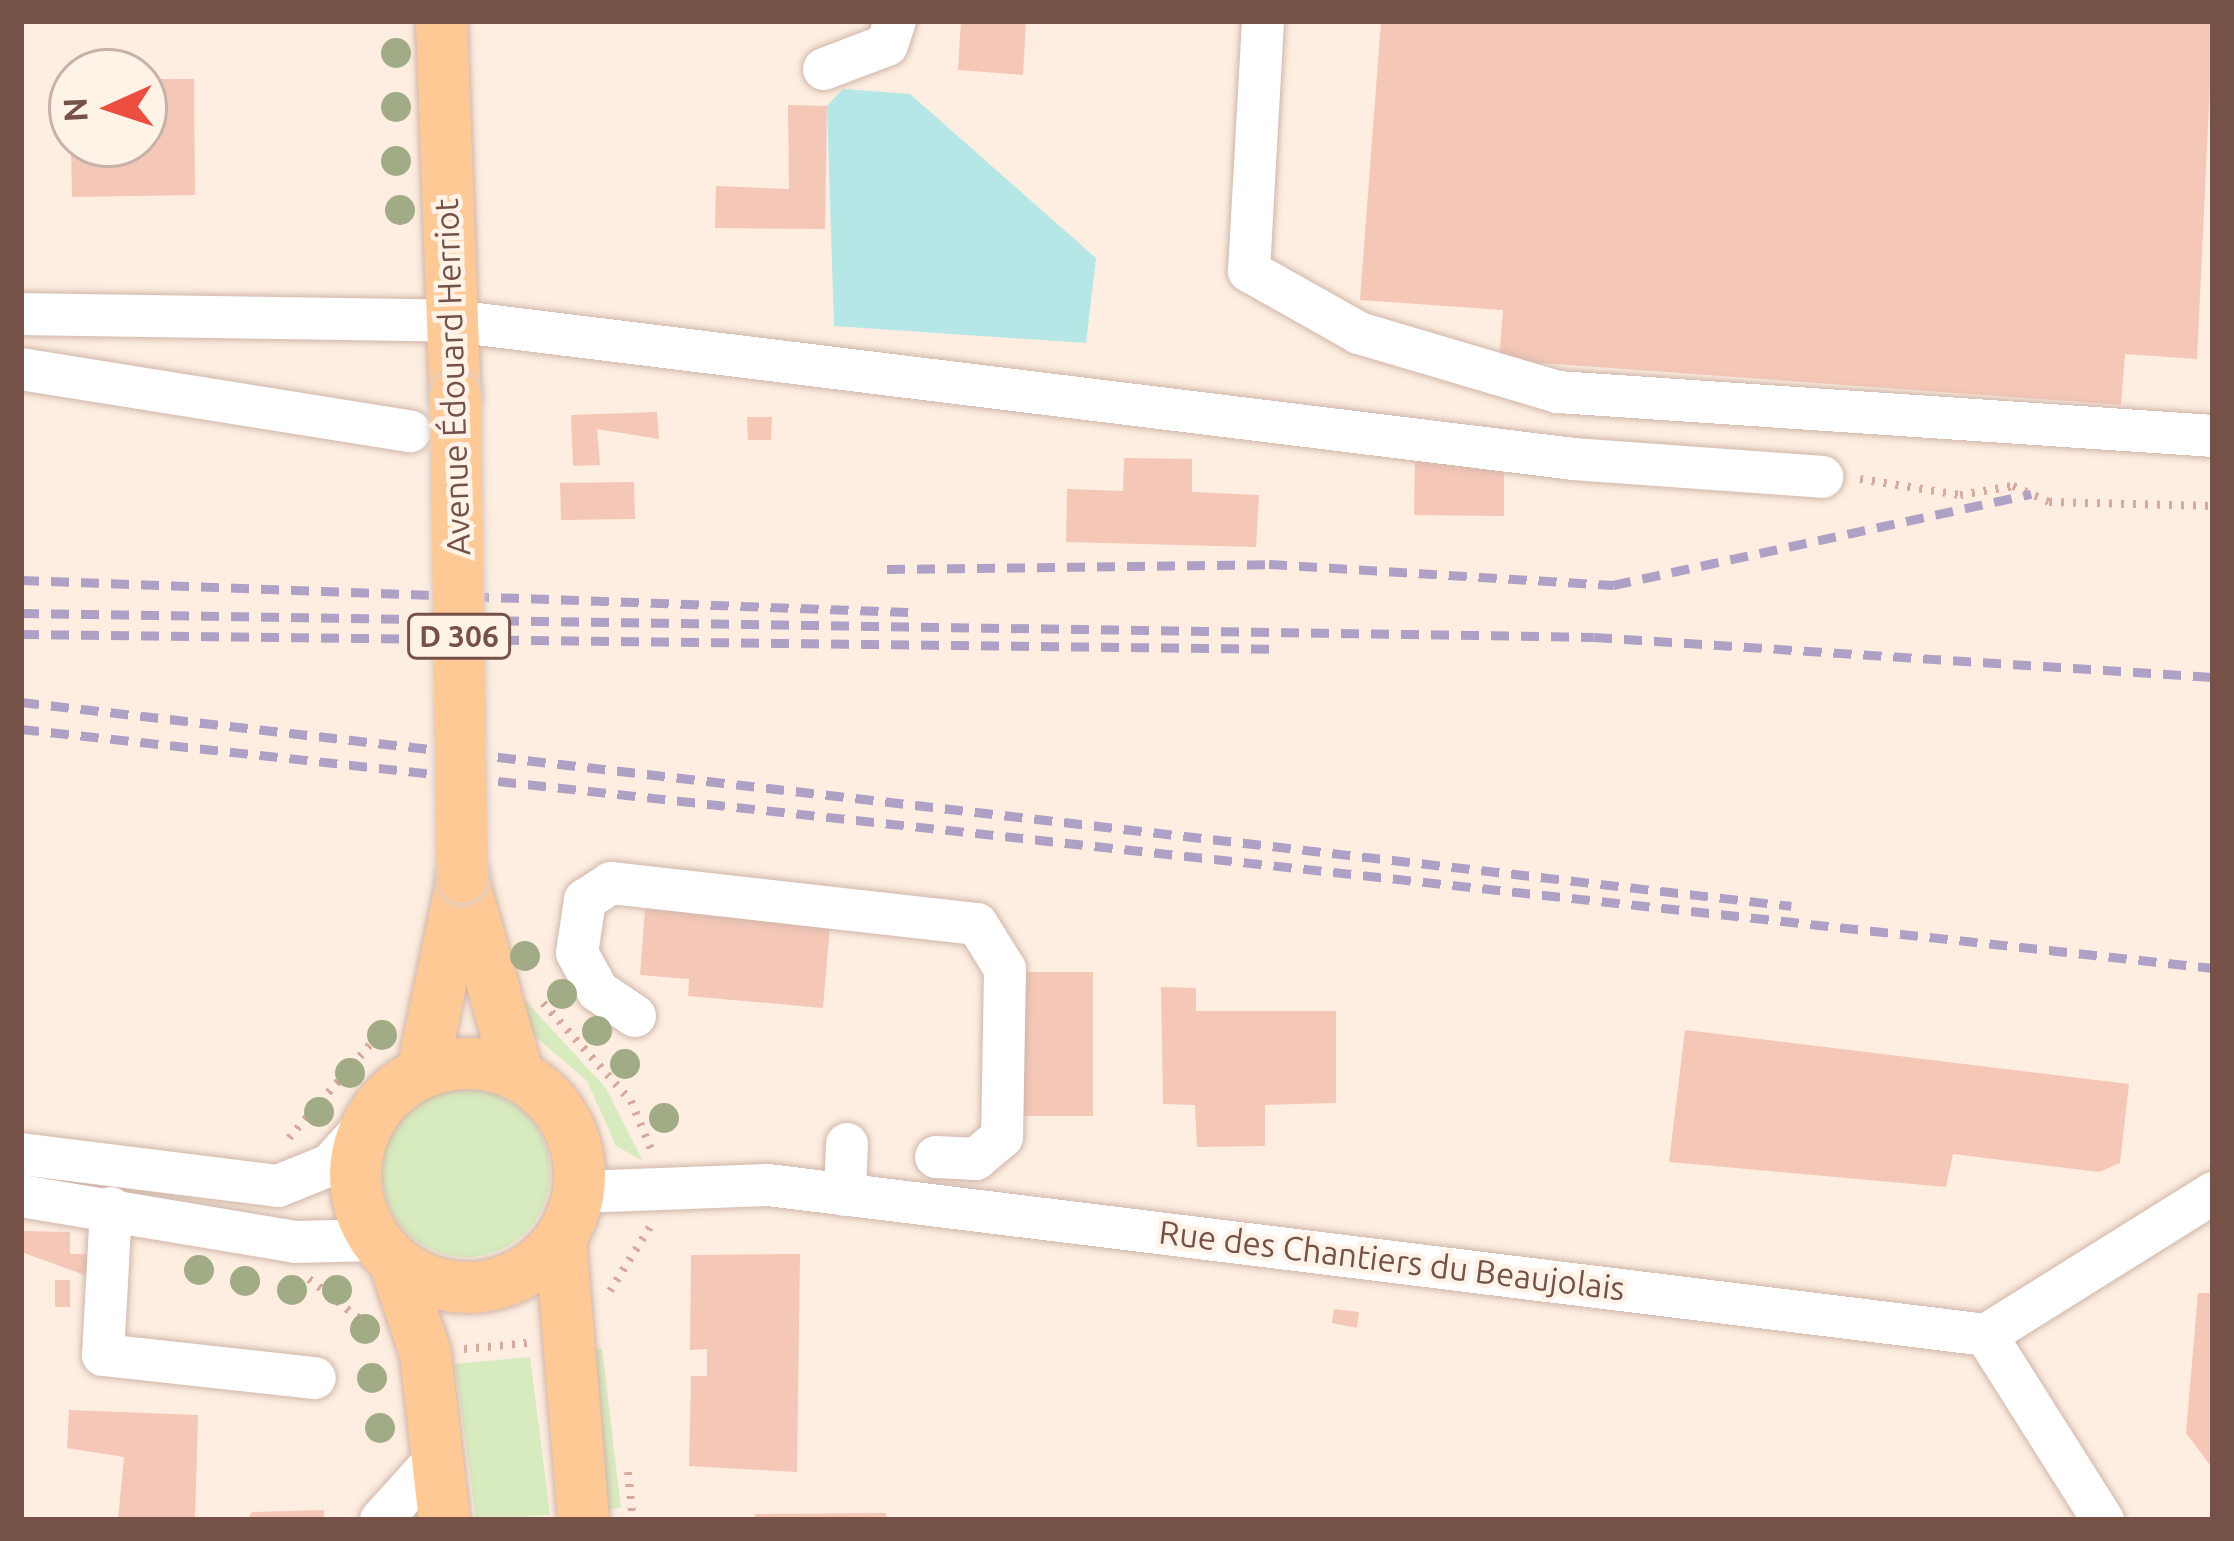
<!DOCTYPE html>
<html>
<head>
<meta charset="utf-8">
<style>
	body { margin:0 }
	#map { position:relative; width:2234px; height:1541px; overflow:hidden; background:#fdeee1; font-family:Ubuntu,sans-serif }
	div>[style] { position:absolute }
	.green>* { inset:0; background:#d7ebbf }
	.round { border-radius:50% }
	.water>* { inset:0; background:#b5e7e7 }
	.building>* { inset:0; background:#f4c7b7 }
	.path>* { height:8px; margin-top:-4px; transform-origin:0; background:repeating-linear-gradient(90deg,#d8aa9b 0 3px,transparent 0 12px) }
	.roads { filter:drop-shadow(0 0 3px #d0b6aa) drop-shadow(0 0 3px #d0b6aa) }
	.minor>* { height:42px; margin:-21px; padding:0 21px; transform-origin:21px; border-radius:21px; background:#fff }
	.major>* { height:51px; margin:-25.5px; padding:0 25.5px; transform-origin:25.5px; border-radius:25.5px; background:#ffc996 }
	.major>.ring { margin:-25.5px; padding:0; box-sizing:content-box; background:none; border:51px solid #ffc996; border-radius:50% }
	.rail>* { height:9px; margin-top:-4.5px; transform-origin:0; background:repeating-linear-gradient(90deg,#afa0c6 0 18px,transparent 0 30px) }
	.bridges { filter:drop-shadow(0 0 3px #d8cecb) drop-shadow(0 0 3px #d8cecb) }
	.major-bridge>* { height:51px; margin:-25.5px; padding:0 25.5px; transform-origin:25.5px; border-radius:25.5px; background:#ffc996 }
	.trees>* { width:30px; height:30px; margin:-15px; border-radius:50%; background:#a1ab86 }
	span { translate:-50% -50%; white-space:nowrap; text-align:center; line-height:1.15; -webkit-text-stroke:9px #fff3e8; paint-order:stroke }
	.shield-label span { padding:3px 9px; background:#fff3e8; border:3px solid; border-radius:9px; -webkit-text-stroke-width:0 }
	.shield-label { font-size:30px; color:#755147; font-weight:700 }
	.street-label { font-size:33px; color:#755147 }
	.frame { position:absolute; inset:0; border:24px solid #755147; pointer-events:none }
	.north { position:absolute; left:48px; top:48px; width:120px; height:120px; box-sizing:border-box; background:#fff3e8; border:3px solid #c8b2a8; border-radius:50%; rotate:267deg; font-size:33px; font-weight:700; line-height:48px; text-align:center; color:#755147 }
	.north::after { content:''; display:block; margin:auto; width:42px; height:54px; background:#ec4f40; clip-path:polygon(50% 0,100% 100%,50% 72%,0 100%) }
</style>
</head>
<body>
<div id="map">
	<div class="green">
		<div style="clip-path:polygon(522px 997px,605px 1087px,643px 1161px,616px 1146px,587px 1081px,529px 1031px)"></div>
		<div class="round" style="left:382px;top:1089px;width:168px;height:168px"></div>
		<div style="clip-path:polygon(602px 1349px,621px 1508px,607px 1509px,585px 1350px)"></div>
		<div style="clip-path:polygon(530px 1357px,550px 1515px,476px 1520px,455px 1364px)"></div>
	</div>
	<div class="water">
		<div style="clip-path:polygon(843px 89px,910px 94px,1096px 258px,1086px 343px,834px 326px,827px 106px)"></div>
	</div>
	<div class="building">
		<div style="clip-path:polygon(961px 21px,1026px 21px,1023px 75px,958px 70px)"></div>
		<div style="clip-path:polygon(1381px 21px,2213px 21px,2197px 359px,2125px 354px,2121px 405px,1499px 360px,1503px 310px,1360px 300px)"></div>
		<div style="clip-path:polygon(144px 79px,194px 79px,195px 195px,72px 197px,71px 144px,144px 144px)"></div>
		<div style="clip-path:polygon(788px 105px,827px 106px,825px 229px,715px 228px,716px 186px,789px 189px)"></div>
		<div style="clip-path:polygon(657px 412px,659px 439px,597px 429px,600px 465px,573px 466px,571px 415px)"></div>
		<div style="clip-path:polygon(747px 417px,772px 417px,771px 440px,748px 440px)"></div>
		<div style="clip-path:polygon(1415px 453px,1504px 454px,1504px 516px,1414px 515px)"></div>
		<div style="clip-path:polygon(1124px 458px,1192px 459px,1192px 492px,1259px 495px,1256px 547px,1066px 542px,1067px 489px,1123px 491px)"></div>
		<div style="clip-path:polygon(634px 482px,635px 519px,561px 520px,560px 483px)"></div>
		<div style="clip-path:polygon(645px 909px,830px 925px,823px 1008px,688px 996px,689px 979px,640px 975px)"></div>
		<div style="clip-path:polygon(1014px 972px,1093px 972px,1093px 1116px,1015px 1116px)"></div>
		<div style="clip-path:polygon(1161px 987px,1196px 988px,1196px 1011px,1336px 1011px,1336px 1103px,1265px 1105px,1265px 1146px,1197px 1147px,1195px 1105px,1163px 1104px)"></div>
		<div style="clip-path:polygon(1685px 1030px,2129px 1084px,2120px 1163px,2099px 1172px,1953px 1154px,1946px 1187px,1669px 1162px)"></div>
		<div style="clip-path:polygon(21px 1231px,70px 1232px,70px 1254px,93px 1254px,93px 1278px,21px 1252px)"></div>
		<div style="clip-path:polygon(800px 1254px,797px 1472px,689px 1466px,691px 1376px,707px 1376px,707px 1349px,690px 1350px,691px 1255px)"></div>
		<div style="clip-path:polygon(55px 1280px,70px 1280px,70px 1307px,55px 1307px)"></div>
		<div style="clip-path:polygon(2198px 1293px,2213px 1293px,2213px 1469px,2186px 1433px)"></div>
		<div style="clip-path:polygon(1334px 1309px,1359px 1312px,1357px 1328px,1332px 1323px)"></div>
		<div style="clip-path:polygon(69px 1410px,198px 1415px,195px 1520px,118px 1520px,124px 1457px,67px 1448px)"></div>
		<div style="clip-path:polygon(324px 1510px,324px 1520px,247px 1520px,252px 1512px)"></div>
		<div style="clip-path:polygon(886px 1513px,886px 1520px,755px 1520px,755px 1514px)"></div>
	</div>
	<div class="path">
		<div style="left:1860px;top:479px;width:101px;rotate:9.1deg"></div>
		<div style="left:1960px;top:495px;width:54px;rotate:-9.6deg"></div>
		<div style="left:2013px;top:486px;width:39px;rotate:24deg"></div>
		<div style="left:2049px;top:502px;width:164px;rotate:1.4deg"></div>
		<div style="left:543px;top:1003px;width:132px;rotate:48.1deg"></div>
		<div style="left:631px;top:1101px;width:57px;rotate:67.5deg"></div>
		<div style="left:289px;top:1138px;width:147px;rotate:-49.1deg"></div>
		<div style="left:309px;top:1279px;width:73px;rotate:38.3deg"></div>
		<div style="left:610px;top:1291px;width:75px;rotate:-58deg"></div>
		<div style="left:464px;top:1349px;width:63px;rotate:-5.4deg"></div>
		<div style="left:628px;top:1472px;width:48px;rotate:84.1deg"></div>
	</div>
	<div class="roads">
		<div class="minor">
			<div style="left:1263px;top:21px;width:250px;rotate:93.2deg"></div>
			<div style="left:1249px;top:271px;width:126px;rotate:29.4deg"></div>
			<div style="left:1359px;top:333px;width:208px;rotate:16.5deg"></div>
			<div style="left:1558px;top:392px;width:656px;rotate:3.84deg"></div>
			<div style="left:824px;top:69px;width:67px;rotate:-20.9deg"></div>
			<div style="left:887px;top:45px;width:25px;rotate:-72deg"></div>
			<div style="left:21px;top:314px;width:432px;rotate:0.9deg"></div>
			<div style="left:453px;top:321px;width:1128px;rotate:7.02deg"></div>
			<div style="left:1573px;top:459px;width:250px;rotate:4.1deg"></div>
			<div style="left:21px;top:369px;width:394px;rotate:9.1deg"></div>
			<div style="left:635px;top:1016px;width:45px;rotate:-146deg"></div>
			<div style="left:598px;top:991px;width:43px;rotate:-118.9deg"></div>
			<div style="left:577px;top:953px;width:54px;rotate:-81.4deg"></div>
			<div style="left:585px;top:900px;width:31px;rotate:-33deg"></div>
			<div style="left:611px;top:883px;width:368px;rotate:6.4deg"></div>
			<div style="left:977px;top:924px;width:53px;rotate:58.1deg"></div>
			<div style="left:1005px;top:969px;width:168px;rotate:91deg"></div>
			<div style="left:1002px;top:1137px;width:34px;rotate:140deg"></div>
			<div style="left:976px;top:1159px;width:40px;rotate:-177.1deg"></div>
			<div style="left:21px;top:1154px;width:259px;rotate:7.1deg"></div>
			<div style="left:278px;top:1186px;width:56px;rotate:-22deg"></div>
			<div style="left:330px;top:1165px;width:55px;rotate:-47.9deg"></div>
			<div style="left:580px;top:1192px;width:188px;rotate:-2.1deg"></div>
			<div style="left:768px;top:1185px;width:1227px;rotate:7.02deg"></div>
			<div style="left:1986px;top:1335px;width:219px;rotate:57.7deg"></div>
			<div style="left:845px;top:1195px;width:51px;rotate:-87.8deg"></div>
			<div style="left:21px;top:1196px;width:278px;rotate:9.5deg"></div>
			<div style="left:295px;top:1242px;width:81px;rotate:-1.4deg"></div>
			<div style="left:111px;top:1208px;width:147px;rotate:93.1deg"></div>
			<div style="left:103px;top:1355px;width:213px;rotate:6.2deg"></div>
			<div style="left:1986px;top:1335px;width:268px;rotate:-32deg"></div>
			<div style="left:381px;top:1520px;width:84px;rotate:-47.9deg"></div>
		</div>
		<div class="major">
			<div style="left:441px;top:21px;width:375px;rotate:87.9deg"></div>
			<div style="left:462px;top:877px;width:204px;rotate:74.3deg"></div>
			<div class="ring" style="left:355px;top:1063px;width:173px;height:173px"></div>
			<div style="left:422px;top:1071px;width:198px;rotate:-78.3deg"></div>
			<div style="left:560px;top:1239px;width:282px;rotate:85.3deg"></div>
			<div style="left:394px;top:1261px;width:97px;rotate:71.4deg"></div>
			<div style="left:425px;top:1353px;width:168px;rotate:83.5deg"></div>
		</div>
	</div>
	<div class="rail">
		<div style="left:887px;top:569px;width:382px;rotate:-0.7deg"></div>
		<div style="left:1269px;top:564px;width:345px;rotate:3.5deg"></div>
		<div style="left:1613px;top:585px;width:428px;rotate:-12.3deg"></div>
		<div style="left:21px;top:580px;width:888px;rotate:2.07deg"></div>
		<div style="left:21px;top:613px;width:1573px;rotate:0.87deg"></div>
		<div style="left:1594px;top:637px;width:620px;rotate:3.7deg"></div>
		<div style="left:21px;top:634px;width:1260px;rotate:0.68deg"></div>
		<div style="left:21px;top:702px;width:1782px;rotate:6.57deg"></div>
		<div style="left:21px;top:729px;width:2205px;rotate:6.22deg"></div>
	</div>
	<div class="bridges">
		<div class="major-bridge">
			<div style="left:455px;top:396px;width:481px;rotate:89.2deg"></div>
		</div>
	</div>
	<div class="trees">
		<div style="left:396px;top:53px"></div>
		<div style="left:396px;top:107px"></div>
		<div style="left:396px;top:161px"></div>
		<div style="left:400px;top:210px"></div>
		<div style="left:525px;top:956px"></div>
		<div style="left:562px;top:994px"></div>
		<div style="left:597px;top:1031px"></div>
		<div style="left:382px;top:1035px"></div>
		<div style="left:625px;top:1064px"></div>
		<div style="left:350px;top:1073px"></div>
		<div style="left:319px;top:1112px"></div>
		<div style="left:664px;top:1118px"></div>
		<div style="left:199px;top:1270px"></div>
		<div style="left:245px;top:1281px"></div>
		<div style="left:292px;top:1290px"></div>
		<div style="left:337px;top:1290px"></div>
		<div style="left:365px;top:1329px"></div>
		<div style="left:372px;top:1378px"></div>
		<div style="left:380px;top:1428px"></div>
	</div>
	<div class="shield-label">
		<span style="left:459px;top:636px">D 306</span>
	</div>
	<div class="street-label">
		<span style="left:452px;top:377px;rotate:-92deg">Avenue Édouard Herriot</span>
		<span style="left:1392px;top:1260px;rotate:7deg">Rue des Chantiers du Beaujolais</span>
	</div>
	<div class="frame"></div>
	<div class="north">N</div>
</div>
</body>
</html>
